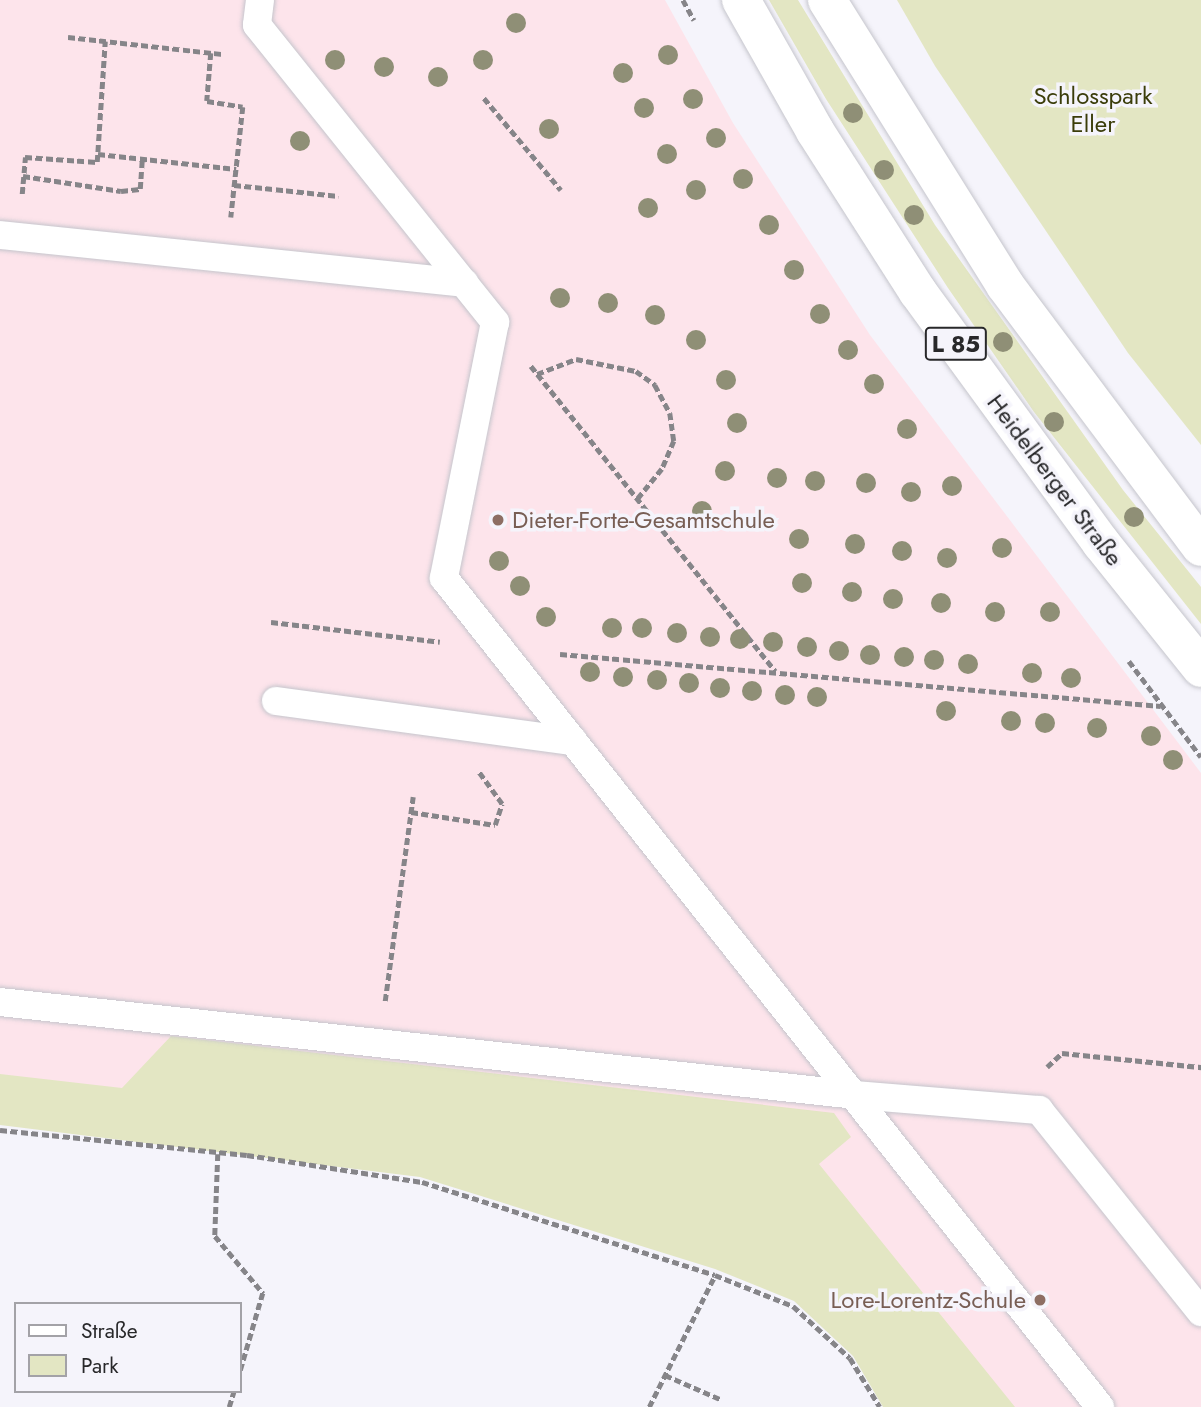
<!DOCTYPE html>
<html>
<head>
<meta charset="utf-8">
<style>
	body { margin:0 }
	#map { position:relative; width:1201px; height:1407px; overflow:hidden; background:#f5f4fb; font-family:Jost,sans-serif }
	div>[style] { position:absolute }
	.education>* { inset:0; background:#fde4eb }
	.green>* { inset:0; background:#e3e6c3 }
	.path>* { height:4.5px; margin-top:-2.25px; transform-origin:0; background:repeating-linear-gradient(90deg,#868589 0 7px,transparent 0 10.5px) }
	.roads { filter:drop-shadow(0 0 2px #c5c5cc) drop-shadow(0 0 2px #c5c5cc) }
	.lane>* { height:28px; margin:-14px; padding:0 14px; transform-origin:14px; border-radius:14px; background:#fff }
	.primary>* { height:38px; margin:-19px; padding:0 19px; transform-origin:19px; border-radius:19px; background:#fff }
	.trees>* { width:20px; height:20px; margin:-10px; border-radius:50%; background:#8f8f76 }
	.dots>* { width:19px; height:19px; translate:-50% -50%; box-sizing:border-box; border:4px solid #f5f4fb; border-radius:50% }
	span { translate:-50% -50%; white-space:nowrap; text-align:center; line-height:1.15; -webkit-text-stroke:7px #f5f4fb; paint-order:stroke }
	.shield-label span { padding:2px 5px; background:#f5f4fb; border:2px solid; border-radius:5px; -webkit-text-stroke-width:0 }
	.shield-label { font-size:23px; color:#28282a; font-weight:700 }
	.park-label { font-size:24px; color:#3b3d0a }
	.street-label { font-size:24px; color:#28282a }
	.education-label { font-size:24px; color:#785e54 }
	.left { translate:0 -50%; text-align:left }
	.right { translate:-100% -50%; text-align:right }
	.legend { position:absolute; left:14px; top:1302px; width:228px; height:91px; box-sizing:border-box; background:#f5f4fb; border:2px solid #a3a2a7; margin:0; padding:9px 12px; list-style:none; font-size:21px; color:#28282a }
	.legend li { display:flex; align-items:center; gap:14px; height:35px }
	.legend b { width:35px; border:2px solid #a3a2a7 }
</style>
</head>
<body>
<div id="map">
	<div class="education">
		<div style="clip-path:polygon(0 0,665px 0,733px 123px,870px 335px,1201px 773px,1201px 1407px,944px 1407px,814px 1194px,0 1105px)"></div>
	</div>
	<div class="green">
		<div style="clip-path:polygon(769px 0,798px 0,935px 225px,1123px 490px,1201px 587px,1201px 624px,1034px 412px,948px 288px,826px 99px)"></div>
		<div style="clip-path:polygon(897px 0,1201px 0,1201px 445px,1128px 353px,935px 66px)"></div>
		<div style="clip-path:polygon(171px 1036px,834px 1113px,851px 1137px,819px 1164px,1015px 1407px,883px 1407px,853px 1356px,794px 1301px,715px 1269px,420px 1177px,0 1125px,0 1074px,122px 1088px)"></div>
	</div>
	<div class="path">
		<div style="left:683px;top:0;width:23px;rotate:61deg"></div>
		<div style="left:68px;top:37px;width:156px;rotate:6.3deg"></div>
		<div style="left:211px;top:53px;width:48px;rotate:94.8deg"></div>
		<div style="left:207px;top:101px;width:36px;rotate:9deg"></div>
		<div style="left:243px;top:107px;width:111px;rotate:96.2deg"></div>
		<div style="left:484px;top:98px;width:120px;rotate:50.1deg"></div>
		<div style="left:98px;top:154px;width:139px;rotate:6.2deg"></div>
		<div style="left:23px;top:176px;width:99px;rotate:8.7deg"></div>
		<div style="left:121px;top:191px;width:19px;rotate:-6deg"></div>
		<div style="left:140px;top:189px;width:30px;rotate:-86deg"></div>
		<div style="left:234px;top:185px;width:105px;rotate:6deg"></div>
		<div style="left:22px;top:194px;width:37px;rotate:-85deg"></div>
		<div style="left:25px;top:157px;width:72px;rotate:4deg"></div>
		<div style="left:97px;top:162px;width:121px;rotate:-86.2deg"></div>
		<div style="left:531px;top:366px;width:391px;rotate:51.3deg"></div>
		<div style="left:537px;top:374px;width:42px;rotate:-21deg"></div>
		<div style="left:576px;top:359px;width:61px;rotate:11.3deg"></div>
		<div style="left:636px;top:371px;width:24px;rotate:36deg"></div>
		<div style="left:655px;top:385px;width:32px;rotate:62deg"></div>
		<div style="left:670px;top:413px;width:28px;rotate:82deg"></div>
		<div style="left:674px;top:441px;width:30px;rotate:113deg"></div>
		<div style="left:662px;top:469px;width:41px;rotate:129.1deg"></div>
		<div style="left:271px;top:622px;width:170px;rotate:6.7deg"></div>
		<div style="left:560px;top:654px;width:603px;rotate:4.95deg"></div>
		<div style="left:1129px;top:661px;width:120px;rotate:53.1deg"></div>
		<div style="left:411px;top:812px;width:85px;rotate:8.8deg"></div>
		<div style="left:495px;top:825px;width:22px;rotate:-72deg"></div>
		<div style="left:502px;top:804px;width:41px;rotate:-126deg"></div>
		<div style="left:385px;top:1001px;width:206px;rotate:-82.2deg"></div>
		<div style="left:1047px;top:1067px;width:21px;rotate:-43deg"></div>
		<div style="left:1062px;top:1053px;width:140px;rotate:5.8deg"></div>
		<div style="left:0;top:1130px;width:248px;rotate:5.8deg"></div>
		<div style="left:247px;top:1155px;width:177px;rotate:8.8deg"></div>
		<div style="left:422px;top:1182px;width:307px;rotate:17.6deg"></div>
		<div style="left:715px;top:1275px;width:84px;rotate:21.7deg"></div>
		<div style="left:793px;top:1306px;width:77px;rotate:42.4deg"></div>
		<div style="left:850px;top:1358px;width:57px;rotate:58.5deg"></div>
		<div style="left:218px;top:1154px;width:82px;rotate:92.1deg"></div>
		<div style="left:215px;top:1236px;width:75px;rotate:49.9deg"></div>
		<div style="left:263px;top:1293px;width:82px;rotate:106.2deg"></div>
		<div style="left:665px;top:1375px;width:60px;rotate:23.6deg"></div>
		<div style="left:229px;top:1407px;width:17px;rotate:-73deg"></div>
		<div style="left:649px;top:1407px;width:148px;rotate:-63.4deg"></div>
	</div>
	<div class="roads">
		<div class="lane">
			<div style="left:260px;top:0;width:25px;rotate:97deg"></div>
			<div style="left:257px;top:25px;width:381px;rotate:51.3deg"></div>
			<div style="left:495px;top:322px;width:261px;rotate:101.3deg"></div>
			<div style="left:444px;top:578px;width:1057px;rotate:51.64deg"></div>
			<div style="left:0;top:235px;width:467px;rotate:5.9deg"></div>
			<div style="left:276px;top:701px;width:300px;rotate:7.7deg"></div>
			<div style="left:0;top:1002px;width:861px;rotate:6.2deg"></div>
			<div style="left:856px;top:1095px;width:184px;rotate:4.7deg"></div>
			<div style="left:1039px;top:1110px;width:259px;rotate:51.3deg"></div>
		</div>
		<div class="primary">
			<div style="left:741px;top:0;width:150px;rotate:60.5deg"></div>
			<div style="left:815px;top:131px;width:191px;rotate:57.4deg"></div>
			<div style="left:918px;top:292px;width:311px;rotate:53.9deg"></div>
			<div style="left:1101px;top:543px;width:160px;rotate:51.3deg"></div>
			<div style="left:827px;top:0;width:336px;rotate:58deg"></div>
			<div style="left:1005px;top:285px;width:327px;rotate:53.2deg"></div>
		</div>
	</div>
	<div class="trees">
		<div style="left:516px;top:23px"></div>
		<div style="left:668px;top:55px"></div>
		<div style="left:335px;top:60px"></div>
		<div style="left:483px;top:60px"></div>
		<div style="left:384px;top:67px"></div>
		<div style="left:623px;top:73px"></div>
		<div style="left:438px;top:77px"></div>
		<div style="left:693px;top:99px"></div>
		<div style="left:644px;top:108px"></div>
		<div style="left:853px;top:113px"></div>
		<div style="left:549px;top:129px"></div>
		<div style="left:716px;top:138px"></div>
		<div style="left:300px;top:141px"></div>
		<div style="left:667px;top:154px"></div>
		<div style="left:884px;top:170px"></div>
		<div style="left:743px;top:179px"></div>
		<div style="left:696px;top:190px"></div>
		<div style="left:648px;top:208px"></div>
		<div style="left:914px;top:215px"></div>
		<div style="left:769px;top:225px"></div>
		<div style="left:794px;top:270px"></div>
		<div style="left:560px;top:298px"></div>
		<div style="left:608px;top:303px"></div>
		<div style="left:820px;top:314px"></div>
		<div style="left:655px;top:315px"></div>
		<div style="left:696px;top:340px"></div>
		<div style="left:1003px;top:342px"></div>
		<div style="left:848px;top:350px"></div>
		<div style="left:726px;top:380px"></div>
		<div style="left:874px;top:384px"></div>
		<div style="left:1054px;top:422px"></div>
		<div style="left:737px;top:423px"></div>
		<div style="left:907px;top:429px"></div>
		<div style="left:725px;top:471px"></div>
		<div style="left:777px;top:478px"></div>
		<div style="left:815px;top:481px"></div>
		<div style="left:866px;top:483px"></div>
		<div style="left:952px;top:486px"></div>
		<div style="left:911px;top:492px"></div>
		<div style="left:702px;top:511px"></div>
		<div style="left:1134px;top:517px"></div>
		<div style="left:799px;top:539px"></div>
		<div style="left:855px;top:544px"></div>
		<div style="left:1002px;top:548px"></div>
		<div style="left:902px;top:551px"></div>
		<div style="left:947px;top:558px"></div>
		<div style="left:499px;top:561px"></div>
		<div style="left:802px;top:583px"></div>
		<div style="left:520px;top:586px"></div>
		<div style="left:852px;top:592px"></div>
		<div style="left:893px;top:599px"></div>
		<div style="left:941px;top:603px"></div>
		<div style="left:995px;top:612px"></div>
		<div style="left:1050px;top:612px"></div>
		<div style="left:546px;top:617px"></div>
		<div style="left:612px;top:628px"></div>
		<div style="left:642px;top:628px"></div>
		<div style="left:677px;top:633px"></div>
		<div style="left:710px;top:637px"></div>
		<div style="left:740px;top:639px"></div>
		<div style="left:773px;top:642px"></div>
		<div style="left:807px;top:647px"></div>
		<div style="left:839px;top:651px"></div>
		<div style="left:870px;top:655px"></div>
		<div style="left:904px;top:657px"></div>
		<div style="left:934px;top:660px"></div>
		<div style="left:968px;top:664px"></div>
		<div style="left:590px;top:672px"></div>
		<div style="left:1032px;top:673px"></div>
		<div style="left:623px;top:677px"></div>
		<div style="left:1071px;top:678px"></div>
		<div style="left:657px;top:680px"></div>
		<div style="left:689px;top:683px"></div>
		<div style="left:720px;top:688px"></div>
		<div style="left:752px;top:691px"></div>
		<div style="left:785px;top:695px"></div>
		<div style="left:817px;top:697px"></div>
		<div style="left:946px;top:711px"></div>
		<div style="left:1011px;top:721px"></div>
		<div style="left:1045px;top:723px"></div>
		<div style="left:1097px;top:728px"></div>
		<div style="left:1151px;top:736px"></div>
		<div style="left:1173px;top:760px"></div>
	</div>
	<div class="dots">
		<div style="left:498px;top:520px;background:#8d6e63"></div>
		<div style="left:1040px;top:1300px;background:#8d6e63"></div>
	</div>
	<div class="shield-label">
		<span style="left:956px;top:344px">L 85</span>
	</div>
	<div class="park-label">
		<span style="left:1093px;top:110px">Schlosspark<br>Eller</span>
	</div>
	<div class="street-label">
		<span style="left:1055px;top:480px;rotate:53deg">Heidelberger Straße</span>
	</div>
	<div class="education-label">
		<span class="left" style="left:512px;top:520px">Dieter-Forte-Gesamtschule</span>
		<span class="right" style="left:1026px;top:1300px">Lore-Lorentz-Schule</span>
	</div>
	<ul class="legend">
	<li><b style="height:9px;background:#fff"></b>Straße</li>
	<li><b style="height:19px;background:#e3e6c3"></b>Park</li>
	</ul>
</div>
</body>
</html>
